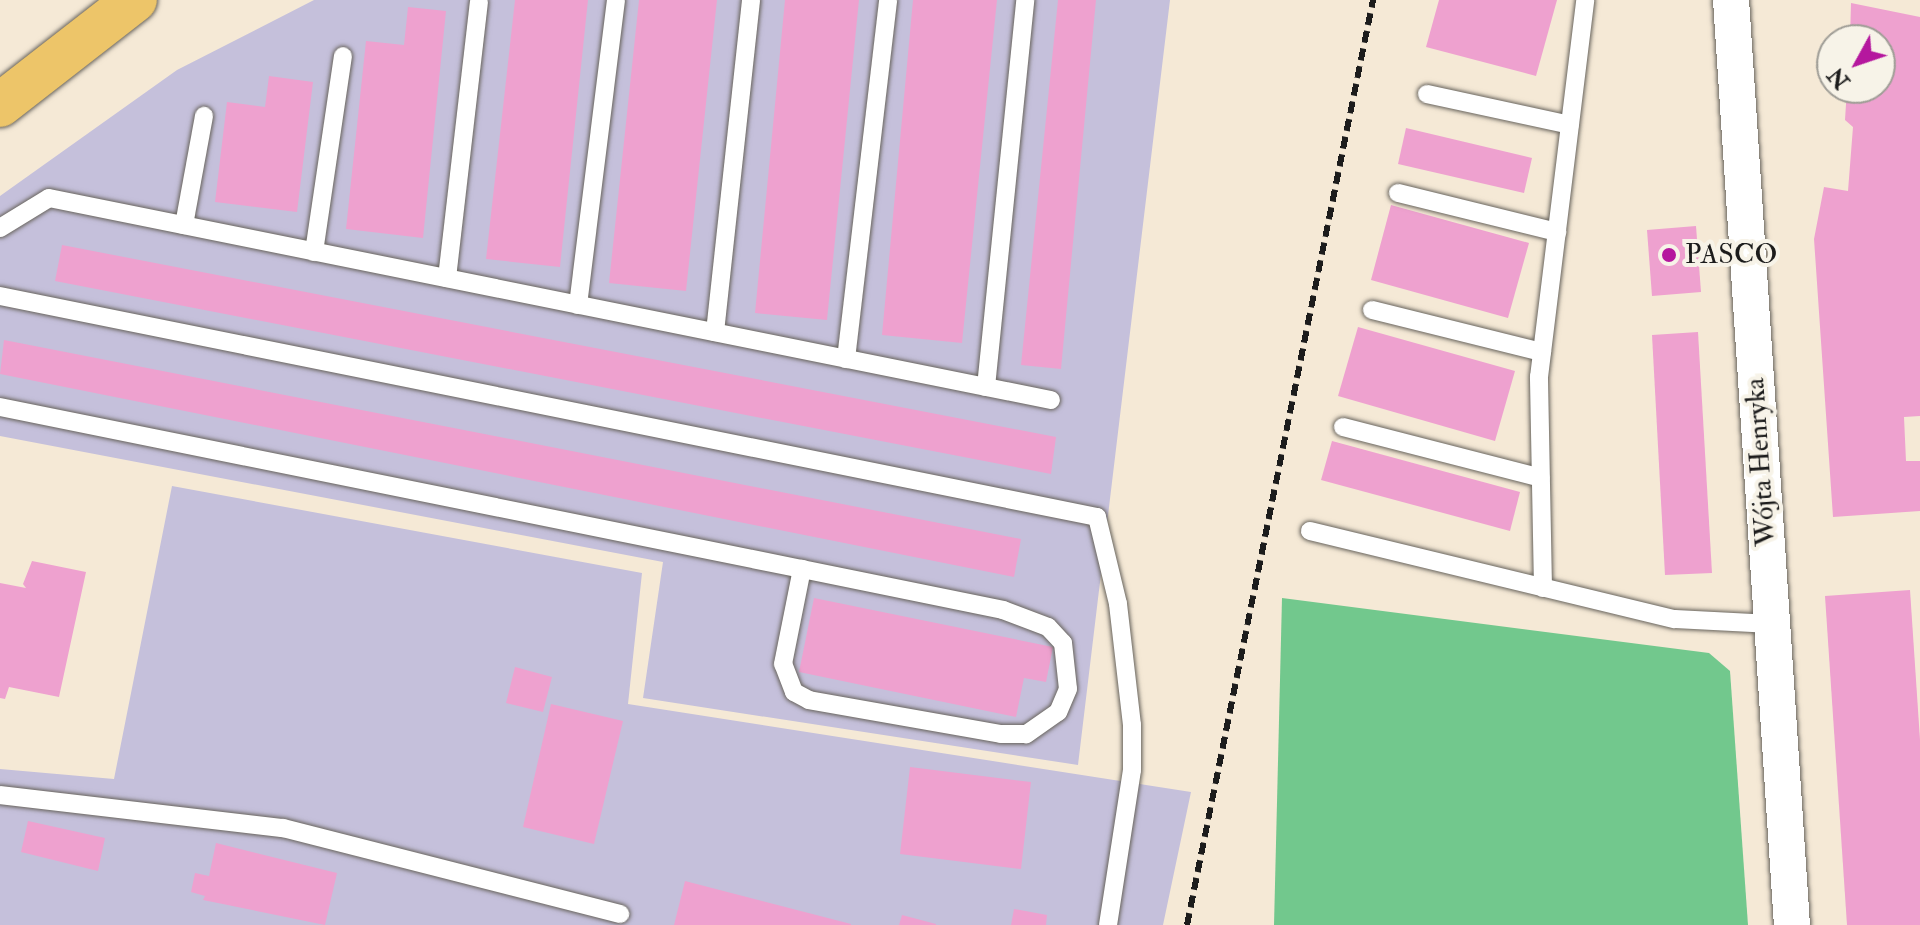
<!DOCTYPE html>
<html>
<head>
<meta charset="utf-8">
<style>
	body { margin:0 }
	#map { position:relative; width:1920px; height:925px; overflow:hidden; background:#f5e9d6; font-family:"IM FELL Double Pica",serif }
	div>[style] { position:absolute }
	.industrial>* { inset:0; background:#c5c0db }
	.green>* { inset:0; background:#72c88d }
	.building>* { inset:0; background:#eea1cf }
	.roads { filter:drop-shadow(0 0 2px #68645d) drop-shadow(0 0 2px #68645d) }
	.service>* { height:18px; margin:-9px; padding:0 9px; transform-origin:9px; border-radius:9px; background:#fff }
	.minor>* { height:36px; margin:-18px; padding:0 18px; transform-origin:18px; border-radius:18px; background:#fff }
	.primary>* { height:44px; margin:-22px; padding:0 22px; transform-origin:22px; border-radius:22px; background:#edc569 }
	.rail>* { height:6px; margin-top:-3px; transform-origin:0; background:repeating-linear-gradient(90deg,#1c1c1c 0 12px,transparent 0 18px) }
	.dots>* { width:22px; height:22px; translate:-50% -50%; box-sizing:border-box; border:4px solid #f7f3e8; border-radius:50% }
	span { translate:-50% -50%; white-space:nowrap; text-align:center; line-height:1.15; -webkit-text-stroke:8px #f7f3e8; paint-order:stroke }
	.poi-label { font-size:28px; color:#1c1c1c }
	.left { translate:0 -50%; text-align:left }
	.street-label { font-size:28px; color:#1c1c1c }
	.north { position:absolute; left:1816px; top:24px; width:80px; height:80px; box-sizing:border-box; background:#f7f3e8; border:2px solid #9f9d96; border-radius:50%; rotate:230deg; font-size:22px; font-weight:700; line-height:32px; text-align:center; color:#1c1c1c }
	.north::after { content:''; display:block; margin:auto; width:28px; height:36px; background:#b5179e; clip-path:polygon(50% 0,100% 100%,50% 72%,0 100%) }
</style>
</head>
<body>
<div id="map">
	<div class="industrial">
		<div style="clip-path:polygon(314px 0,1170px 0,1078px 765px,643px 698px,663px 562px,0 436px,0 196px,177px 70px)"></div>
		<div style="clip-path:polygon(172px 486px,642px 573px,628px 704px,1191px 792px,1163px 925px,0 925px,0 769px,114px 779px)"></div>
	</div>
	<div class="green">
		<div style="clip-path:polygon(1282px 598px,1709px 653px,1730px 671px,1748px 925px,1274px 925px)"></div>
	</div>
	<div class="building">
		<div style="clip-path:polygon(515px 0,588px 0,560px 267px,486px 259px)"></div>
		<div style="clip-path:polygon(639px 0,717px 0,686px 291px,609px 283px)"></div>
		<div style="clip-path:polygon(785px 0,859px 0,827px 320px,755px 313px)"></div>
		<div style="clip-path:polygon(913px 0,997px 0,962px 343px,882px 335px)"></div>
		<div style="clip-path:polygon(1058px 0,1096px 0,1061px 369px,1021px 365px)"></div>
		<div style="clip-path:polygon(1439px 0,1557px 0,1536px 76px,1426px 47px)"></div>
		<div style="clip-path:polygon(1851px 3px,1920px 17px,1920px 416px,1904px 417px,1906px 461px,1920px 461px,1920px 511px,1833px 517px,1814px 239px,1824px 187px,1848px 191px,1853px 127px,1845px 120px,1847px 88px,1880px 88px,1880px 40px,1850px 40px)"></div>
		<div style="clip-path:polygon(408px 7px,446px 11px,423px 238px,346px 229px,366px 41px,404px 45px)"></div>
		<div style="clip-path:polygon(269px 76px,313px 82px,297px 212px,215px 202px,227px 102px,265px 107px)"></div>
		<div style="clip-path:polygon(1406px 128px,1532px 158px,1524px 193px,1398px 164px)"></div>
		<div style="clip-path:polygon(1391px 205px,1529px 243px,1508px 318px,1371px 280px)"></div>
		<div style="clip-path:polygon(1696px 226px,1701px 292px,1652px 296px,1647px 230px)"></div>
		<div style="clip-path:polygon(62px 245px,1056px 437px,1051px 474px,55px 281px)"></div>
		<div style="clip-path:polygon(1358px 327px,1515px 371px,1495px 441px,1338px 396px)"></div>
		<div style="clip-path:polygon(1698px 332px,1712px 573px,1665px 575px,1652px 335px)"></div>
		<div style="clip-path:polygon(4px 340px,1021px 539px,1014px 577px,0 374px)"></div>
		<div style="clip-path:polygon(1332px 441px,1520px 492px,1510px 531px,1321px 480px)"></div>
		<div style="clip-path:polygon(32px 561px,86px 572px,59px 697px,9px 687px,5px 699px,0 698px,0 583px,26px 588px,23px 584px)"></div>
		<div style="clip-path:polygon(1910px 590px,1920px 740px,1920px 925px,1847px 925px,1825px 596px)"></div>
		<div style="clip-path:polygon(814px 598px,1053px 647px,1046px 682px,1024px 678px,1016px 717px,799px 672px)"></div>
		<div style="clip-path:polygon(515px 667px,552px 677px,543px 712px,506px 703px)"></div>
		<div style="clip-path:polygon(551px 704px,623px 721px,594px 844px,523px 827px)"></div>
		<div style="clip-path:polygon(910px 767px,1031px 782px,1021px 869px,900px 854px)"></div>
		<div style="clip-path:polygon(28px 821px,105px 838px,98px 871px,21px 852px)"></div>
		<div style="clip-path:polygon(216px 843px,337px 873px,325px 925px,203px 900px,205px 896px,191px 892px,195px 873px,209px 876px)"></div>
		<div style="clip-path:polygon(685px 881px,851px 924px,851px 925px,674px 925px)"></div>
		<div style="clip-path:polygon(1014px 909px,1047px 915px,1046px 925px,1011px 925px)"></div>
		<div style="clip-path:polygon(902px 915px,936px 924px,936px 925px,899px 925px)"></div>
	</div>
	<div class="roads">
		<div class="service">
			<div style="left:1427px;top:94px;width:146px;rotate:12.2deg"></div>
			<div style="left:1398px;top:193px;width:164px;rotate:13.8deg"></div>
			<div style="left:184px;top:225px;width:111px;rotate:-79.6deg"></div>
			<div style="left:0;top:228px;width:57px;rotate:-31.5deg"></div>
			<div style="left:49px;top:198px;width:1022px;rotate:11.4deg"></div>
			<div style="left:314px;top:252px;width:198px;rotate:-81.6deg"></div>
			<div style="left:447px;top:278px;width:278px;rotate:-83.4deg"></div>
			<div style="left:0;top:296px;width:1119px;rotate:11.39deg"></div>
			<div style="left:1097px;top:517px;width:89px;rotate:76.4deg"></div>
			<div style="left:1118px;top:604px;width:122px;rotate:83.4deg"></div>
			<div style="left:1132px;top:725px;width:45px;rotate:90deg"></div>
			<div style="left:1132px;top:770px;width:157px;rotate:98.8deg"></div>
			<div style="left:578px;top:305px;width:307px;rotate:-82.9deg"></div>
			<div style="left:1372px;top:310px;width:175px;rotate:13.9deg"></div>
			<div style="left:715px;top:332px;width:334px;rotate:-83.8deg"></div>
			<div style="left:846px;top:359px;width:361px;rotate:-83.3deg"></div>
			<div style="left:986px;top:387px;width:389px;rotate:-84.2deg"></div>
			<div style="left:0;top:407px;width:818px;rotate:11.42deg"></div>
			<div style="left:802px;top:569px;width:205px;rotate:11.5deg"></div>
			<div style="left:1003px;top:610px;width:48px;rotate:20.7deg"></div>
			<div style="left:1048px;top:627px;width:22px;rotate:47deg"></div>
			<div style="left:1063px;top:643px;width:46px;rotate:83.8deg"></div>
			<div style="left:1068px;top:689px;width:25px;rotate:113deg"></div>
			<div style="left:1058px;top:712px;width:39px;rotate:145deg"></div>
			<div style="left:1026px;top:734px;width:25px;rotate:180deg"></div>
			<div style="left:1001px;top:734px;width:195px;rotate:-170deg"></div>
			<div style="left:809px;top:700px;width:17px;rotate:-152deg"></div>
			<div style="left:794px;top:692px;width:30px;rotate:-111deg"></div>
			<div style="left:783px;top:664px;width:97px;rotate:-78.7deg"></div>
			<div style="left:1343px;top:427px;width:204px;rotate:14.4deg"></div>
			<div style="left:1310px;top:531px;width:375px;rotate:13.6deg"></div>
			<div style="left:1675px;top:619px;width:97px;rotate:3deg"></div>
			<div style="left:1543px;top:588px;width:211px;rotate:-91.1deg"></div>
			<div style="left:1539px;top:377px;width:380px;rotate:-83deg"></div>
			<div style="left:0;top:795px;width:285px;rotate:6.7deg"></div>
			<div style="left:283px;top:828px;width:348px;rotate:14.3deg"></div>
		</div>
		<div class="minor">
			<div style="left:1731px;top:0;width:927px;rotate:86.23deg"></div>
		</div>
		<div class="primary">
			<div style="left:0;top:105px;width:171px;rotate:-37.9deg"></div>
		</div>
	</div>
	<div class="rail">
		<div style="left:1187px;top:925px;width:944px;rotate:-78.63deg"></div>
	</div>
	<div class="dots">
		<div style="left:1669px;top:255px;background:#b5179e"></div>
	</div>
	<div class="poi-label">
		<span class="left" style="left:1685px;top:255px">PASCO</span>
	</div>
	<div class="street-label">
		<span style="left:1761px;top:462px;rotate:-94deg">Wójta Henryka</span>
	</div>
	<div class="north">N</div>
</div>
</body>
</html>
